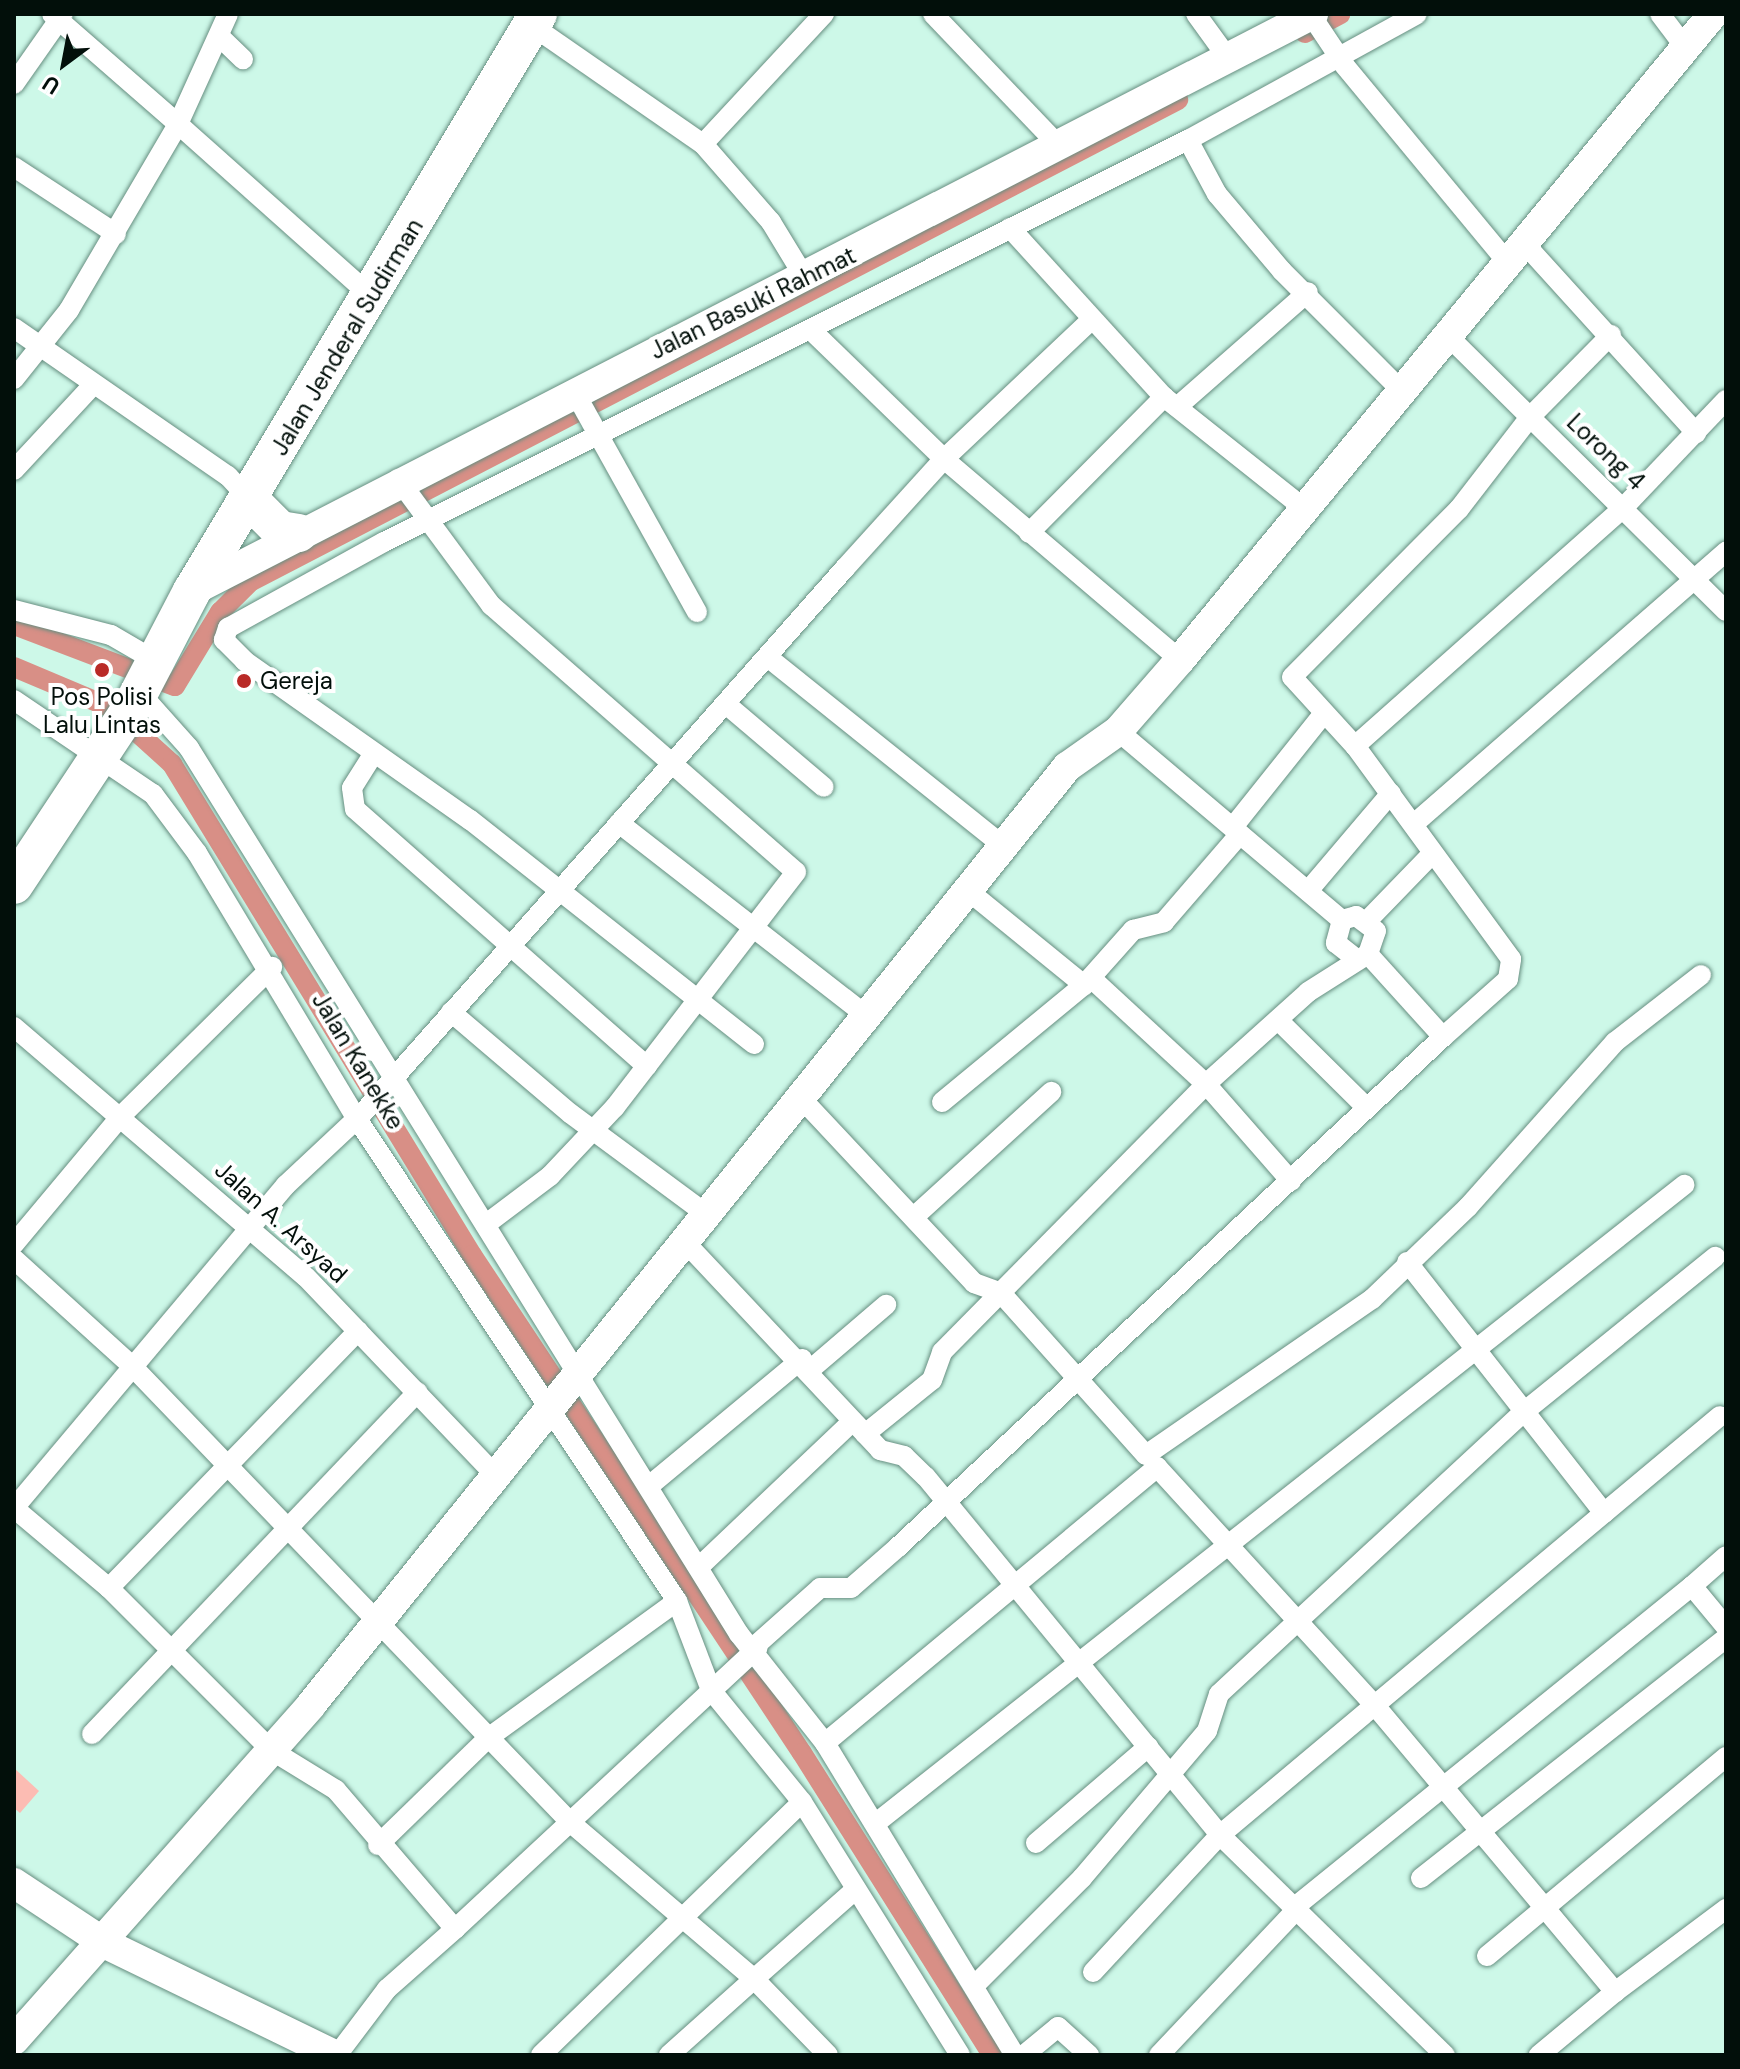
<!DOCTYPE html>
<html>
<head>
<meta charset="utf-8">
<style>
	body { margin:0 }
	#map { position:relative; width:1740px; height:2069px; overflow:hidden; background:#cdf8e8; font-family:"DM Sans",sans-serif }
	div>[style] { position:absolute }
	.green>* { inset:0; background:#fcbcb3 }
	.canal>* { height:20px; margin:-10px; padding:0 10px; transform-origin:10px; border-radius:10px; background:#d88f86 }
	.roads { filter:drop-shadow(0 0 2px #668e80) drop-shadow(0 0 2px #668e80) }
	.street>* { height:20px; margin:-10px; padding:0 10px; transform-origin:10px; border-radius:10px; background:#fff }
	.secondary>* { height:30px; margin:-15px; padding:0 15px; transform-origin:15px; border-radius:15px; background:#fff }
	.highway>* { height:38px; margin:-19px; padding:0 19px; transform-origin:19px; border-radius:19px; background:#fff }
	.dots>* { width:22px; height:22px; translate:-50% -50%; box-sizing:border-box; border:4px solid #fff; border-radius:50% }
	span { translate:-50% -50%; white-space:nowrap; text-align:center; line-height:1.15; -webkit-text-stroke:8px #fff; paint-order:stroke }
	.street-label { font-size:24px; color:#020f0a }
	.poi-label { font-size:24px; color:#020f0a }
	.left { translate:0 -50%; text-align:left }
	.frame { position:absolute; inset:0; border:16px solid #020f0a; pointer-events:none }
	.north { position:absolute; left:24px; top:24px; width:80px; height:80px; -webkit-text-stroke:6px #fff; paint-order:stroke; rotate:212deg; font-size:22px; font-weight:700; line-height:32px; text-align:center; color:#020f0a }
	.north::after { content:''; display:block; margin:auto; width:28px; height:36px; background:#020f0a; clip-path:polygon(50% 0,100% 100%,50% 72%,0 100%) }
</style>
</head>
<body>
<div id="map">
	<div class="green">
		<div style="clip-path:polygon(14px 1768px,39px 1791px,20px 1813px,14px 1808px)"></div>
	</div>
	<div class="canal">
		<div style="left:1305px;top:33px;width:40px;rotate:-28deg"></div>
		<div style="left:14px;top:625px;width:172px;rotate:20.8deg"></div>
		<div style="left:175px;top:686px;width:87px;rotate:-58.7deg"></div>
		<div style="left:220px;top:612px;width:42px;rotate:-45deg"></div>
		<div style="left:250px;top:582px;width:1046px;rotate:-27.45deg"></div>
		<div style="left:14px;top:667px;width:103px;rotate:22.8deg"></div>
		<div style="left:109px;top:707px;width:85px;rotate:42.1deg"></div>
		<div style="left:172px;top:764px;width:575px;rotate:58.58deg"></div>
		<div style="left:472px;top:1255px;width:597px;rotate:56.47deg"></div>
		<div style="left:802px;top:1753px;width:357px;rotate:57.8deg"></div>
	</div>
	<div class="roads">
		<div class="street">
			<div style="left:228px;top:14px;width:121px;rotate:114.4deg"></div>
			<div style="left:178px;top:124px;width:259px;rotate:41.7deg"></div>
			<div style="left:933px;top:14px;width:182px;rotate:46.3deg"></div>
			<div style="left:1196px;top:14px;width:58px;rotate:54.1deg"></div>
			<div style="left:1660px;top:14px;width:41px;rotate:52.9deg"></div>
			<div style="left:1311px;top:15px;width:61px;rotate:56.3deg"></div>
			<div style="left:1345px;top:66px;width:254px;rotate:50.4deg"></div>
			<div style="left:531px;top:25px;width:209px;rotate:34.7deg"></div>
			<div style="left:220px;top:37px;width:32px;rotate:44deg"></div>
			<div style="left:14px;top:84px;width:85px;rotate:-55deg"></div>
			<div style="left:1188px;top:140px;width:61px;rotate:61.8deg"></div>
			<div style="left:1217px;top:194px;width:101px;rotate:49.8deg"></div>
			<div style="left:1282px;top:271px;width:171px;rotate:45deg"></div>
			<div style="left:14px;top:167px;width:122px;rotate:33.3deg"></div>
			<div style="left:1010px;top:228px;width:229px;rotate:47.7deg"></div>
			<div style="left:1164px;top:397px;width:181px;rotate:38.5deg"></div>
			<div style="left:1523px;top:242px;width:258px;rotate:47.8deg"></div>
			<div style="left:805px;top:278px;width:66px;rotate:-121.3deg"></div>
			<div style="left:771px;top:222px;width:103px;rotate:-131.1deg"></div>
			<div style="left:703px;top:144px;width:178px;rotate:-47.1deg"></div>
			<div style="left:14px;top:328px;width:260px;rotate:34.7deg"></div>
			<div style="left:228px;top:476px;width:33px;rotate:47deg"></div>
			<div style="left:811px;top:330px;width:185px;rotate:44.1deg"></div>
			<div style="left:944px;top:459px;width:310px;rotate:40.4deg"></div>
			<div style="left:1446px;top:334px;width:394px;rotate:44.7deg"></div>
			<div style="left:14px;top:379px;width:88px;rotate:-51.4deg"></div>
			<div style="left:69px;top:310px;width:216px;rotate:-59.6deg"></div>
			<div style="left:178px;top:124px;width:167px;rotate:-138.9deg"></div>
			<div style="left:574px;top:391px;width:253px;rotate:60.9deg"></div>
			<div style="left:1177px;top:407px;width:174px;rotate:-41.3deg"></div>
			<div style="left:14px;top:470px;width:116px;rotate:-47.1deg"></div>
			<div style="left:398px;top:479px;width:157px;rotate:53.6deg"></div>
			<div style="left:491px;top:605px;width:405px;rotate:41.2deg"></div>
			<div style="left:796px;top:872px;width:297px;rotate:127.6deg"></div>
			<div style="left:615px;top:1107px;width:95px;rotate:133.3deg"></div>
			<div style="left:550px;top:1176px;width:81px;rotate:143deg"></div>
			<div style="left:1029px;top:533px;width:192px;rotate:-45.2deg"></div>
			<div style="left:14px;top:610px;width:100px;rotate:14.5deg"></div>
			<div style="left:111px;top:635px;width:50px;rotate:30.2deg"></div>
			<div style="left:770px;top:659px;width:302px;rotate:38.7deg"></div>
			<div style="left:139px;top:692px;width:75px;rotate:48.2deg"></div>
			<div style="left:189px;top:748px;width:1043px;rotate:58.17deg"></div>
			<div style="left:739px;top:1634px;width:139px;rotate:51.7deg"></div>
			<div style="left:825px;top:1743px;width:365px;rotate:58.7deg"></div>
			<div style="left:14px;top:700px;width:168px;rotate:34.1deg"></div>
			<div style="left:153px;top:794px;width:74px;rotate:53.3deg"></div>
			<div style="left:197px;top:853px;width:310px;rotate:59deg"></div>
			<div style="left:357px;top:1119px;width:579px;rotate:56.42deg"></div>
			<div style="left:677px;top:1601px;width:95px;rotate:69.1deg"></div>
			<div style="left:711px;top:1690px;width:144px;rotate:50.9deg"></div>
			<div style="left:802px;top:1802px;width:298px;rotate:58deg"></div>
			<div style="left:726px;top:704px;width:128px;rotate:40.3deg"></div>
			<div style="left:1118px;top:731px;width:293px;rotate:40.2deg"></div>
			<div style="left:1355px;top:746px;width:360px;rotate:-41.6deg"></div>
			<div style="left:1624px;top:507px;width:148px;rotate:-46.4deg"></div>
			<div style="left:374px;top:753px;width:41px;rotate:122.2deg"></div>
			<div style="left:352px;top:788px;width:21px;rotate:82deg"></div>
			<div style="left:355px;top:809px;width:389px;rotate:41.4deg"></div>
			<div style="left:619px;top:823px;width:313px;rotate:37.9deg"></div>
			<div style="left:1415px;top:823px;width:413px;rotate:-41.1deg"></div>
			<div style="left:1233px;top:827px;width:146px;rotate:-51.4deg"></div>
			<div style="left:1308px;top:891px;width:128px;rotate:-49.7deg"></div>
			<div style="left:971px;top:893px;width:146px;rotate:39.2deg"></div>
			<div style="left:1368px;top:920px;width:88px;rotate:-45.9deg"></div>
			<div style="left:1091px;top:978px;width:156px;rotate:42.7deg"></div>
			<div style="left:1206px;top:1084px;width:129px;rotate:48.8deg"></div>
			<div style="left:451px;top:1012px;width:157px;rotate:40.4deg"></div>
			<div style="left:571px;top:1114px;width:168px;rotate:36.5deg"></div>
			<div style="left:1278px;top:1020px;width:125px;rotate:44.7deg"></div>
			<div style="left:14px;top:1027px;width:384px;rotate:40.6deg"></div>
			<div style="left:306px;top:1277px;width:274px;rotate:46.3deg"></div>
			<div style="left:1443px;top:1037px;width:87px;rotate:-41.7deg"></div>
			<div style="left:1508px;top:979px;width:20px;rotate:-81deg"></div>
			<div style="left:1511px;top:959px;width:264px;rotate:-126.2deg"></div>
			<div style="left:1355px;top:746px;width:93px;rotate:-132.4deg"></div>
			<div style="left:1292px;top:677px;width:237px;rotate:-45.2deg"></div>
			<div style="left:1459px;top:509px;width:118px;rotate:-52.3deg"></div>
			<div style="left:1531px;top:416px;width:114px;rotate:-45.4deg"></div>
			<div style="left:754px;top:1044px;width:362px;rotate:-141.7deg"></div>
			<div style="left:470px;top:820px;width:276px;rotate:-144.8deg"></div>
			<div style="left:245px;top:661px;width:30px;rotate:-135deg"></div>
			<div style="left:224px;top:640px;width:13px;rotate:-72deg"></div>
			<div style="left:228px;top:628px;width:178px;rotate:-28.9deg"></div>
			<div style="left:384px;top:542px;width:899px;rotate:-26.57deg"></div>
			<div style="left:1188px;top:140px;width:261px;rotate:-28.8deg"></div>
			<div style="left:800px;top:1097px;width:255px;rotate:46.9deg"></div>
			<div style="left:974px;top:1283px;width:29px;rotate:20deg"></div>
			<div style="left:1001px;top:1293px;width:217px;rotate:48.2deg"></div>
			<div style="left:1146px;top:1455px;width:275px;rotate:-34.6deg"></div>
			<div style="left:1372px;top:1299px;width:133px;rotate:-43.8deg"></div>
			<div style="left:1468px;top:1207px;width:221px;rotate:-48.3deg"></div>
			<div style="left:1615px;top:1042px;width:109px;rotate:-37.9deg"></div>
			<div style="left:942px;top:1102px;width:184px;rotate:-39.5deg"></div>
			<div style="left:1084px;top:985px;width:74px;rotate:-48.3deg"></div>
			<div style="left:1133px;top:930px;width:32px;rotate:-14deg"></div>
			<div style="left:1164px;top:922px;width:116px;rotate:-49.2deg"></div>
			<div style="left:916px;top:1215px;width:183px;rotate:-42.3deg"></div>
			<div style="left:684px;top:1241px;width:287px;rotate:46.8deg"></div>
			<div style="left:880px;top:1450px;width:25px;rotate:14deg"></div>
			<div style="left:904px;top:1456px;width:30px;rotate:44deg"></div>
			<div style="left:926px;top:1477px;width:463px;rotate:50.6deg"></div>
			<div style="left:1220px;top:1835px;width:315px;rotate:44.4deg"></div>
			<div style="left:14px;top:1244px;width:168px;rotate:-50.1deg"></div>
			<div style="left:122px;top:1115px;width:211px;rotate:-44.6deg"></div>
			<div style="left:14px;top:1259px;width:158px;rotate:42.2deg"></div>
			<div style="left:131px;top:1365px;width:635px;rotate:46.15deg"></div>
			<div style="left:571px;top:1823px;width:240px;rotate:40.4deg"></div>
			<div style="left:754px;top:1979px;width:114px;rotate:138.2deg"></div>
			<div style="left:811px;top:1369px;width:99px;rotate:-40.5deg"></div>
			<div style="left:865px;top:1434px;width:86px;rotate:-38.9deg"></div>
			<div style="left:932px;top:1380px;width:30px;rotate:-70deg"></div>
			<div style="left:942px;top:1352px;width:376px;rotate:-45.4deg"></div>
			<div style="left:1206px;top:1084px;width:137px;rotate:-42deg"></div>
			<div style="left:1308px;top:992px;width:71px;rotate:-32.3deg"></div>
			<div style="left:1368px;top:954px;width:24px;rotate:-71deg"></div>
			<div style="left:1376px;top:931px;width:25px;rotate:-143deg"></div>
			<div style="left:1356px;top:916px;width:15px;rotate:164deg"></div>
			<div style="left:1342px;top:920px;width:24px;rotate:105deg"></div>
			<div style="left:1336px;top:943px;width:24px;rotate:38deg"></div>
			<div style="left:649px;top:1486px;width:199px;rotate:-39.7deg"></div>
			<div style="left:14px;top:1508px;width:422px;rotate:-49.9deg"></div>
			<div style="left:286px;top:1185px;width:104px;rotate:-43.1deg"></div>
			<div style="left:362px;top:1114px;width:729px;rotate:-48.5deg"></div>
			<div style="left:845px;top:568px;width:147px;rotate:-47.8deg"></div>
			<div style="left:944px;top:459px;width:201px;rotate:-43.4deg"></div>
			<div style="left:14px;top:1508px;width:124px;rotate:40.1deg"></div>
			<div style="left:109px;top:1588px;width:229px;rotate:45deg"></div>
			<div style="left:271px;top:1750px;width:76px;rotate:31.6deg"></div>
			<div style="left:336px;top:1790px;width:183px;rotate:49.4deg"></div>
			<div style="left:455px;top:1929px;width:91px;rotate:138.6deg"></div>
			<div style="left:387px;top:1989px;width:83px;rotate:127.1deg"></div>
			<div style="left:1604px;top:1513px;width:151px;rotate:-39.9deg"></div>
			<div style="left:699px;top:1567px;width:212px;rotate:-43.5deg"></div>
			<div style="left:1692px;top:1586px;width:45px;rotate:-41.4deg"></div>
			<div style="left:109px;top:1588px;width:358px;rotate:-45.9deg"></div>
			<div style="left:755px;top:1646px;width:87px;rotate:-41.7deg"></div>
			<div style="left:820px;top:1588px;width:31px"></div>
			<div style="left:851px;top:1588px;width:62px;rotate:-41.1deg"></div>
			<div style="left:898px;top:1547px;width:746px;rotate:-43.1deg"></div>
			<div style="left:1443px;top:1037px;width:112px;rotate:-132.1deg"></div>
			<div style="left:92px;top:1734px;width:472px;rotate:-46.4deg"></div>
			<div style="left:825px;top:1743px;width:432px;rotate:-39.7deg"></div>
			<div style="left:1157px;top:1467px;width:326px;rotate:47.6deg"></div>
			<div style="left:1377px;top:1708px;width:371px;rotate:50deg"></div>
			<div style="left:1615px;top:1992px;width:99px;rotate:140.3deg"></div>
			<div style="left:876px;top:1823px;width:1030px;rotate:-38.29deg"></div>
			<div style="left:1036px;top:1843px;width:148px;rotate:-40.6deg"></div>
			<div style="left:378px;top:1845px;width:153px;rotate:-44.2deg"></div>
			<div style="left:488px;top:1738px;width:233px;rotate:-35.9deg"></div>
			<div style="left:1421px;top:1878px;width:388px;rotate:-38.2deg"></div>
			<div style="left:1296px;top:1906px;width:509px;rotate:-38.94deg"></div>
			<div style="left:1692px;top:1586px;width:53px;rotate:50.3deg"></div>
			<div style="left:455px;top:1929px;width:413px;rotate:-42.9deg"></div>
			<div style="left:1487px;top:1956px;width:311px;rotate:-39.8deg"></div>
			<div style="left:1093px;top:1972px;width:187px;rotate:-47.2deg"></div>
			<div style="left:1220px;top:1835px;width:501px;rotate:-39.98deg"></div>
			<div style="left:1604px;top:1513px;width:319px;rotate:-128.1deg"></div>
			<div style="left:974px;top:1986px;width:153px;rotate:-45deg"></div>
			<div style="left:1082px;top:1878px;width:193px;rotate:-49.6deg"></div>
			<div style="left:1207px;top:1731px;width:39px;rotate:-72deg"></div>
			<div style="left:1219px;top:1694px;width:417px;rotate:-42.8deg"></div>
			<div style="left:1525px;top:1411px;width:245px;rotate:-39deg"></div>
			<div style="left:1615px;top:1992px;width:139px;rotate:-36.8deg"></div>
			<div style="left:541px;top:2055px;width:363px;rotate:-44.1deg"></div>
			<div style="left:828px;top:2055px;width:106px;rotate:-134.2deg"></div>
			<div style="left:754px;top:1979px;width:136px;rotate:-41.4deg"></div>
			<div style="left:1024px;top:2055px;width:44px;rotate:-39.5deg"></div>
			<div style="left:1058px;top:2027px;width:42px;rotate:42.1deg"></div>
			<div style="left:1159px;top:2055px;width:201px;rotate:-46.6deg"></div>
		</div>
		<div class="secondary">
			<div style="left:192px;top:591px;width:1261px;rotate:-27.24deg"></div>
			<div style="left:14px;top:1883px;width:110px;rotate:33.5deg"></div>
			<div style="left:106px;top:1944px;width:254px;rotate:25.9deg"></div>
			<div style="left:14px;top:2040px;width:448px;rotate:-48.4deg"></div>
			<div style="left:311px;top:1705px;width:1205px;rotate:-51.13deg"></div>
			<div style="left:1067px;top:767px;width:62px;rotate:-35.2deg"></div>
			<div style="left:1118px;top:731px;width:94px;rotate:-48.9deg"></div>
			<div style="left:1180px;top:660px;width:837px;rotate:-50.47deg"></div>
		</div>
		<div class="highway">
			<div style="left:250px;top:500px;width:42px;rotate:45deg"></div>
			<div style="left:280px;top:530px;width:19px;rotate:9deg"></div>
			<div style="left:14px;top:885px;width:210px;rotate:-56.5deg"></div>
			<div style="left:130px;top:710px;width:134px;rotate:-62.5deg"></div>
			<div style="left:192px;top:591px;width:673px;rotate:-59.05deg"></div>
		</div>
	</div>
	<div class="dots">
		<div style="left:102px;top:670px;background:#b92a27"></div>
		<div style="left:244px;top:681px;background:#b92a27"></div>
	</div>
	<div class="street-label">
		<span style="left:753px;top:303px;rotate:-26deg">Jalan Basuki Rahmat</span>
		<span style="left:347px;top:337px;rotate:-59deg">Jalan Jenderal Sudirman</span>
		<span style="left:1606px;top:452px;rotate:44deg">Lorong 4</span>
		<span style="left:358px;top:1061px;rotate:59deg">Jalan Kanekke</span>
		<span style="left:281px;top:1222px;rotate:42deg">Jalan A. Arsyad</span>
	</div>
	<div class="poi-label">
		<span class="left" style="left:260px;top:681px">Gereja</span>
		<span style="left:102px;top:711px">Pos Polisi<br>Lalu Lintas</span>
	</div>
	<div class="frame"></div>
	<div class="north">U</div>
</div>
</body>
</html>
